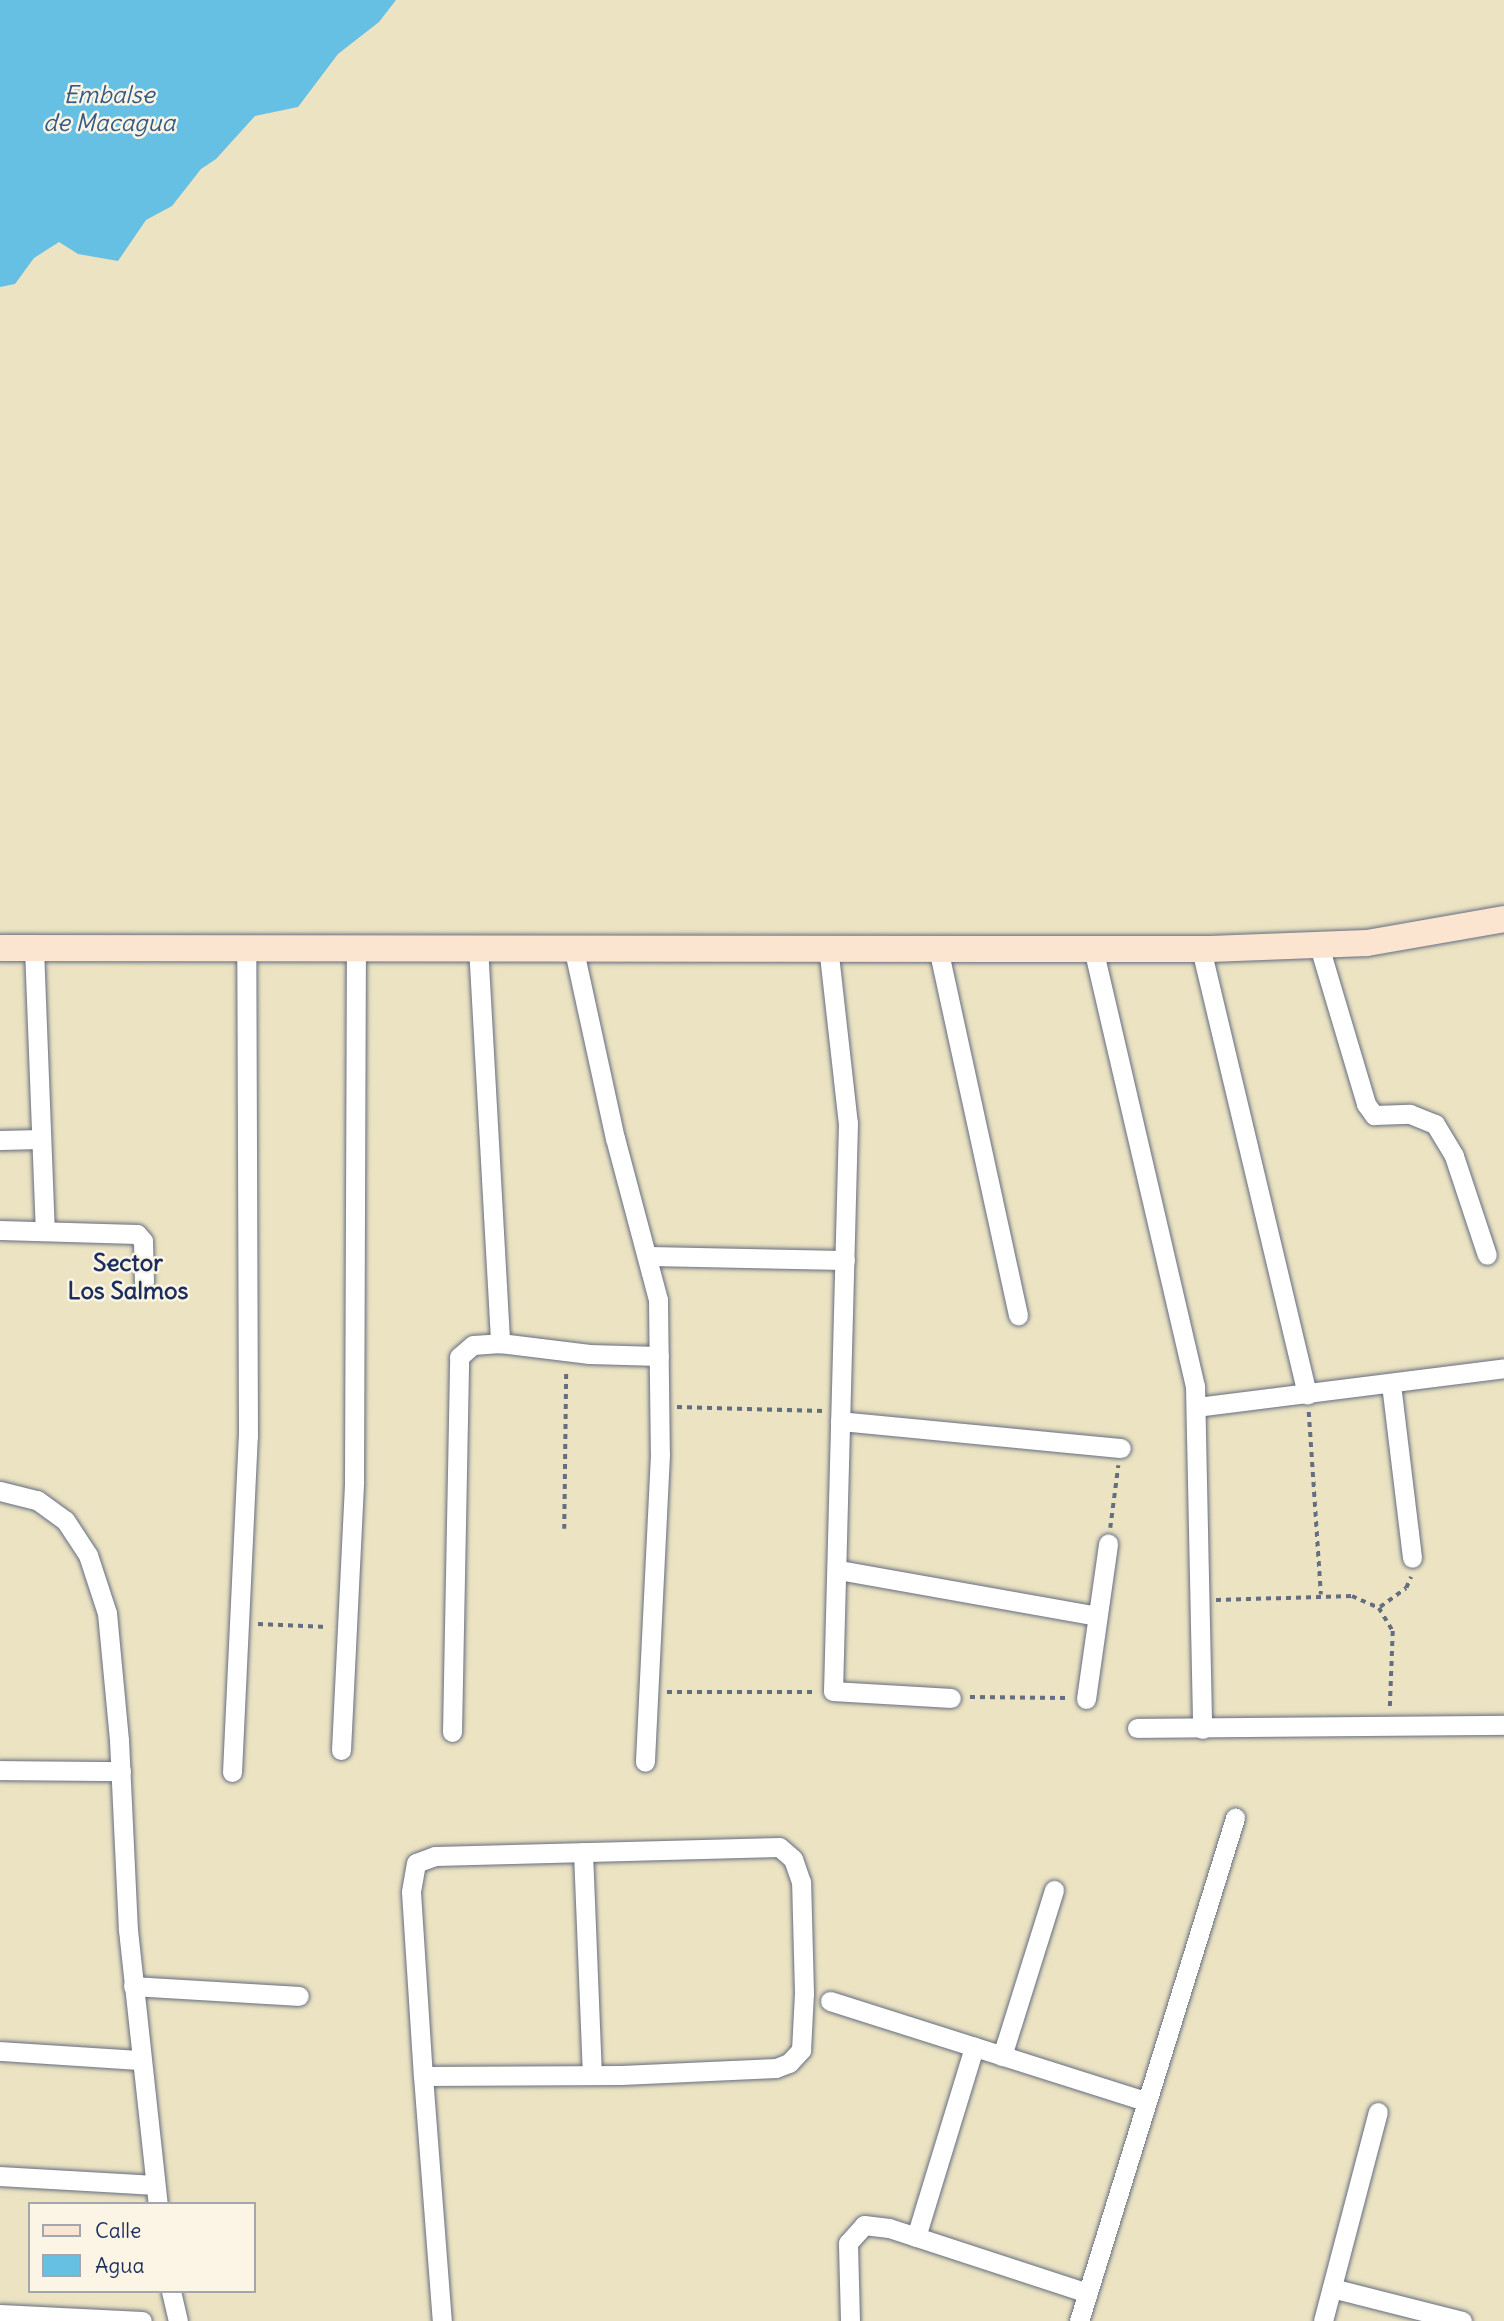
<!DOCTYPE html>
<html>
<head>
<meta charset="utf-8">
<style>
	body { margin:0 }
	#map { position:relative; width:1504px; height:2321px; overflow:hidden; background:#ece3c2; font-family:Delius,sans-serif }
	div>[style] { position:absolute }
	.water>* { inset:0; background:#66c0e4 }
	.path>* { height:3.5px; margin-top:-1.75px; transform-origin:0; background:repeating-linear-gradient(90deg,#646e81 0 5px,transparent 0 10px) }
	.roads { filter:drop-shadow(0 0 2px #646e81) drop-shadow(0 0 2px #646e81) }
	.street>* { height:19px; margin:-9.5px; padding:0 9.5px; transform-origin:9.5px; border-radius:9.5px; background:#fff }
	.secondary>* { height:26px; margin:-13px; padding:0 13px; transform-origin:13px; border-radius:13px; background:#fce5d0 }
	span { translate:-50% -50%; white-space:nowrap; text-align:center; line-height:1.15; -webkit-text-stroke:5px #fcf5e5; paint-order:stroke }
	.water-label { font-size:24px; color:#325a86; font-style:italic }
	.neighbourhood-label { font-size:24px; color:#1b2f5e; font-weight:700 }
	.legend { position:absolute; left:28px; top:2202px; width:228px; height:91px; box-sizing:border-box; background:#fcf5e5; border:2px solid #a2a6af; margin:0; padding:9px 12px; list-style:none; font-size:21px; color:#1b2f5e }
	.legend li { display:flex; align-items:center; gap:14px; height:35px }
	.legend b { width:35px; border:2px solid #a2a6af }
</style>
</head>
<body>
<div id="map">
	<div class="water">
		<div style="clip-path:polygon(0 0,396px 0,379px 22px,338px 54px,298px 107px,255px 116px,216px 159px,201px 169px,172px 206px,146px 220px,118px 261px,78px 254px,59px 242px,34px 258px,15px 284px,0 287px)"></div>
	</div>
	<div class="path">
		<div style="left:677px;top:1407px;width:147px;rotate:1.6deg"></div>
		<div style="left:1309px;top:1412px;width:183px;rotate:86.2deg"></div>
		<div style="left:1110px;top:1528px;width:63px;rotate:-82.6deg"></div>
		<div style="left:564px;top:1529px;width:159px;rotate:-89.3deg"></div>
		<div style="left:1216px;top:1600px;width:136px;rotate:-1.7deg"></div>
		<div style="left:1352px;top:1596px;width:30px;rotate:24deg"></div>
		<div style="left:1379px;top:1608px;width:27px;rotate:59deg"></div>
		<div style="left:1393px;top:1631px;width:79px;rotate:92.2deg"></div>
		<div style="left:1380px;top:1607px;width:32px;rotate:-36deg"></div>
		<div style="left:1406px;top:1588px;width:12px;rotate:-66deg"></div>
		<div style="left:258px;top:1624px;width:70px;rotate:2.5deg"></div>
		<div style="left:667px;top:1692px;width:150px"></div>
		<div style="left:970px;top:1697px;width:97px;rotate:0.6deg"></div>
	</div>
	<div class="roads">
		<div class="street">
			<div style="left:478px;top:946px;width:398px;rotate:86.8deg"></div>
			<div style="left:573px;top:946px;width:197px;rotate:77.7deg"></div>
			<div style="left:615px;top:1138px;width:168px;rotate:75.1deg"></div>
			<div style="left:658px;top:1300px;width:154px;rotate:89.3deg"></div>
			<div style="left:660px;top:1454px;width:308px;rotate:92.8deg"></div>
			<div style="left:828px;top:946px;width:178px;rotate:83.6deg"></div>
			<div style="left:848px;top:1123px;width:568px;rotate:91.51deg"></div>
			<div style="left:833px;top:1691px;width:118px;rotate:3.4deg"></div>
			<div style="left:1319px;top:946px;width:165px;rotate:73.4deg"></div>
			<div style="left:1366px;top:1104px;width:14px;rotate:54deg"></div>
			<div style="left:1374px;top:1115px;width:36px;rotate:-2deg"></div>
			<div style="left:1410px;top:1114px;width:27px;rotate:22deg"></div>
			<div style="left:1435px;top:1124px;width:37px;rotate:59deg"></div>
			<div style="left:1454px;top:1156px;width:104px;rotate:71.6deg"></div>
			<div style="left:34px;top:948px;width:281px;rotate:87.8deg"></div>
			<div style="left:938px;top:948px;width:376px;rotate:77.7deg"></div>
			<div style="left:1093px;top:948px;width:450px;rotate:76.9deg"></div>
			<div style="left:1195px;top:1386px;width:343px;rotate:88.8deg"></div>
			<div style="left:1201px;top:949px;width:458px;rotate:76.6deg"></div>
			<div style="left:0;top:1140px;width:41px;rotate:-1.4deg"></div>
			<div style="left:0;top:1230px;width:137px;rotate:1.7deg"></div>
			<div style="left:137px;top:1234px;width:9px;rotate:49deg"></div>
			<div style="left:143px;top:1241px;width:41px;rotate:88.6deg"></div>
			<div style="left:647px;top:1256px;width:198px;rotate:1.2deg"></div>
			<div style="left:1391px;top:1384px;width:175px;rotate:83.1deg"></div>
			<div style="left:1197px;top:1407px;width:309px;rotate:-7.2deg"></div>
			<div style="left:840px;top:1421px;width:282px;rotate:5.5deg"></div>
			<div style="left:0;top:1491px;width:38px;rotate:14deg"></div>
			<div style="left:37px;top:1500px;width:34px;rotate:36deg"></div>
			<div style="left:65px;top:1520px;width:42px;rotate:56.7deg"></div>
			<div style="left:88px;top:1555px;width:61px;rotate:71.9deg"></div>
			<div style="left:107px;top:1613px;width:128px;rotate:84.6deg"></div>
			<div style="left:119px;top:1740px;width:190px;rotate:87.3deg"></div>
			<div style="left:128px;top:1930px;width:276px;rotate:83.8deg"></div>
			<div style="left:839px;top:1570px;width:261px;rotate:10.1deg"></div>
			<div style="left:1086px;top:1699px;width:157px;rotate:-81.9deg"></div>
			<div style="left:1137px;top:1728px;width:367px;rotate:-0.5deg"></div>
			<div style="left:452px;top:1732px;width:375px;rotate:-88.9deg"></div>
			<div style="left:459px;top:1357px;width:18px;rotate:-41deg"></div>
			<div style="left:473px;top:1345px;width:27px;rotate:-4deg"></div>
			<div style="left:500px;top:1343px;width:90px;rotate:7deg"></div>
			<div style="left:589px;top:1354px;width:70px;rotate:1.6deg"></div>
			<div style="left:341px;top:1750px;width:269px;rotate:-87.2deg"></div>
			<div style="left:354px;top:1481px;width:534px;rotate:-89.79deg"></div>
			<div style="left:0;top:1770px;width:121px;rotate:0.5deg"></div>
			<div style="left:232px;top:1772px;width:336px;rotate:-87.3deg"></div>
			<div style="left:248px;top:1436px;width:488px;rotate:-90.2deg"></div>
			<div style="left:583px;top:1852px;width:223px;rotate:87.7deg"></div>
			<div style="left:133px;top:1986px;width:166px;rotate:3.4deg"></div>
			<div style="left:830px;top:2001px;width:331px;rotate:17.6deg"></div>
			<div style="left:0;top:2051px;width:141px;rotate:3.7deg"></div>
			<div style="left:1002px;top:2056px;width:174px;rotate:-72.6deg"></div>
			<div style="left:423px;top:2076px;width:198px;rotate:-0.3deg"></div>
			<div style="left:621px;top:2075px;width:155px;rotate:-2.6deg"></div>
			<div style="left:776px;top:2068px;width:14px;rotate:-21deg"></div>
			<div style="left:789px;top:2063px;width:18px;rotate:-47deg"></div>
			<div style="left:801px;top:2050px;width:57px;rotate:-87deg"></div>
			<div style="left:804px;top:1993px;width:111px;rotate:-91.5deg"></div>
			<div style="left:801px;top:1882px;width:24px;rotate:-109deg"></div>
			<div style="left:793px;top:1859px;width:18px;rotate:-139deg"></div>
			<div style="left:779px;top:1847px;width:344px;rotate:178.5deg"></div>
			<div style="left:435px;top:1856px;width:20px;rotate:160deg"></div>
			<div style="left:416px;top:1863px;width:29px;rotate:100deg"></div>
			<div style="left:411px;top:1892px;width:184px;rotate:86.3deg"></div>
			<div style="left:423px;top:2076px;width:246px;rotate:85.6deg"></div>
			<div style="left:0;top:2176px;width:155px;rotate:3.3deg"></div>
			<div style="left:916px;top:2237px;width:199px;rotate:-73deg"></div>
			<div style="left:1332px;top:2288px;width:134px;rotate:14.2deg"></div>
			<div style="left:171px;top:2291px;width:31px;rotate:77deg"></div>
			<div style="left:0;top:2314px;width:142px;rotate:2.8deg"></div>
			<div style="left:850px;top:2321px;width:78px;rotate:-91.5deg"></div>
			<div style="left:848px;top:2243px;width:24px;rotate:-48deg"></div>
			<div style="left:864px;top:2225px;width:25px;rotate:7deg"></div>
			<div style="left:889px;top:2228px;width:209px;rotate:18.1deg"></div>
			<div style="left:1079px;top:2321px;width:527px;rotate:-72.77deg"></div>
			<div style="left:1323px;top:2321px;width:216px;rotate:-75.3deg"></div>
		</div>
		<div class="secondary">
			<div style="left:0;top:948px;width:1210px;rotate:0.05deg"></div>
			<div style="left:1210px;top:949px;width:157px;rotate:-2.2deg"></div>
			<div style="left:1367px;top:943px;width:139px;rotate:-9.9deg"></div>
		</div>
	</div>
	<div class="water-label">
		<span style="left:109px;top:109px">Embalse<br>de Macagua</span>
	</div>
	<div class="neighbourhood-label">
		<span style="left:128px;top:1277px">Sector<br>Los Salmos</span>
	</div>
	<ul class="legend">
	<li><b style="height:9px;background:#fce5d0"></b>Calle</li>
	<li><b style="height:19px;background:#66c0e4"></b>Agua</li>
	</ul>
</div>
</body>
</html>
